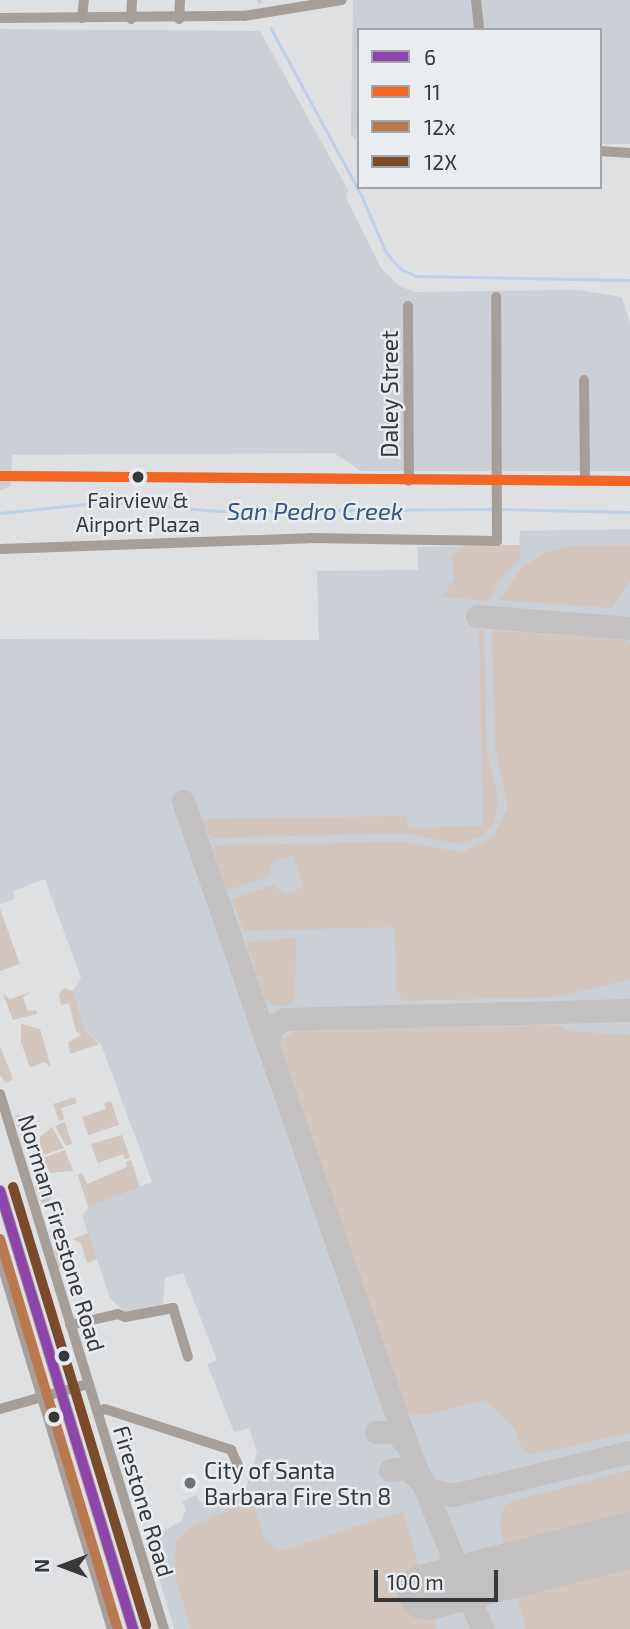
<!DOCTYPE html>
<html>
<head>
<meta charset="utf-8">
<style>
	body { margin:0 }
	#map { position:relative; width:630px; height:1629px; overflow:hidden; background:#dee0e2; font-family:"Exo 2",sans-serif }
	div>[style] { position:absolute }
	.built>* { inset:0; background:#cbd0d7 }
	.green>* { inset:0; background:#d3c6bf }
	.stream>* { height:2.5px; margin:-1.25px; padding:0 1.25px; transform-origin:1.25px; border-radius:1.25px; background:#bed0e7 }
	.taxiway>* { height:23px; margin:-11.5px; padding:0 11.5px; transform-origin:11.5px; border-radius:11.5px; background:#c2c0c0 }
	.runway>* { height:56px; margin:-28px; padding:0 28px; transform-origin:28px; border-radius:28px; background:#c2c0c0 }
	.minor>* { height:10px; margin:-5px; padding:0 5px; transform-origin:5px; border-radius:5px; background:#a69e99 }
	.major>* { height:12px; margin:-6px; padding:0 6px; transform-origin:6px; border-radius:6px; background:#a79f9b }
	.bus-1>* { height:10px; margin:-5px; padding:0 5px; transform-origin:5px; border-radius:5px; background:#8e44ad }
	.bus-2>* { height:10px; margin:-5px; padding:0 5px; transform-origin:5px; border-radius:5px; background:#f26522 }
	.bus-3>* { height:10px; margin:-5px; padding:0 5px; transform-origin:5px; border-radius:5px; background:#b9784d }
	.bus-4>* { height:10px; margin:-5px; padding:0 5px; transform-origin:5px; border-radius:5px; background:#7a4b2a }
	.dots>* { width:19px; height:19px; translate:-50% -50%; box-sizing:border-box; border:4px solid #e9edf1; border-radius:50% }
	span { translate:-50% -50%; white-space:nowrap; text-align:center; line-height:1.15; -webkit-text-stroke:5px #e9edf1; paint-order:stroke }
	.bus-label { font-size:21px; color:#36383a }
	.street-label { font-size:23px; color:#36383a }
	.poi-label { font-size:23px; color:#36383a }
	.left { translate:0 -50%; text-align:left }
	.water-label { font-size:24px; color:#335682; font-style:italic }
	.legend { position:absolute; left:357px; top:28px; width:245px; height:161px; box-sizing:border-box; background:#e9edf1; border:2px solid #a1a5a8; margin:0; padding:9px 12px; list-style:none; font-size:21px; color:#36383a }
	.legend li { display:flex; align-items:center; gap:14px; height:35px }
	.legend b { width:35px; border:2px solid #a1a5a8 }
	.north { position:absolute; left:28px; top:1531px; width:70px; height:70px; -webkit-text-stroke:5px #e9edf1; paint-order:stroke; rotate:270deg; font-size:19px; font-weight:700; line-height:28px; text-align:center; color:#36383a }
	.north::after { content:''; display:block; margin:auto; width:24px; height:32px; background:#36383a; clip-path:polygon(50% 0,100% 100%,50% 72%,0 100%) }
	.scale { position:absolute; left:374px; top:1570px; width:124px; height:32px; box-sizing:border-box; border:4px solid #36383a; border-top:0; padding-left:9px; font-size:21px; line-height:24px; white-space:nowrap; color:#36383a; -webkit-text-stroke:5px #e9edf1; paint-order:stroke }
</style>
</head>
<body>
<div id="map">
	<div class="built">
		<div style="clip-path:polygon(353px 0,630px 0,630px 144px,600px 144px,600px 30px,359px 30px,356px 140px,351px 134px)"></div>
		<div style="clip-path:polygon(0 29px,260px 31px,348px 190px,346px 198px,381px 268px,399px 286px,415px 292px,578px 290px,622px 297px,630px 325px,630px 471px,361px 471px,334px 453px,12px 455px,11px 486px,0 491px)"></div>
		<div style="clip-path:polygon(630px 529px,630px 1629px,174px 1629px,148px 1541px,181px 1521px,186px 1510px,182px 1502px,196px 1495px,201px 1503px,215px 1505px,245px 1491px,257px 1452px,249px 1428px,234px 1432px,207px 1364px,217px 1360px,183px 1273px,165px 1278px,163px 1305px,127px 1314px,110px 1298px,82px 1216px,90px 1204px,152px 1182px,101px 1044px,86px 1032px,73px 991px,81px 978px,45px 879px,13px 891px,15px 899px,0 904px,0 639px,319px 640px,317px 571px,418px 570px,417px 547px,519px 545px,520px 531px)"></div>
	</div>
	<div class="green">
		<div style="clip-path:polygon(520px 545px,521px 557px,498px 583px,489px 601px,442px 597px,454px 579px,452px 556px,463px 546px)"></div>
		<div style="clip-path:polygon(630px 545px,630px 581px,612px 608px,499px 600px,522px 567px,544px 553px,568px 546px)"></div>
		<div style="clip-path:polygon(479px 629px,484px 630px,487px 755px,499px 800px,494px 823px,482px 837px,458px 844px,406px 833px,211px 838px,206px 833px,201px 819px,407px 816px,408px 828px,483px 826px)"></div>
		<div style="clip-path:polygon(492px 630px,626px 640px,630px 644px,630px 979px,556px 997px,403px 1001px,396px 989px,395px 927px,243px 931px,232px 899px,273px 885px,285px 894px,304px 887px,292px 855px,273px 862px,268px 877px,227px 891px,213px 849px,218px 845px,402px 842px,463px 852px,493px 838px,508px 807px,495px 748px)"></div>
		<div style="clip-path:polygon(0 909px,20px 964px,0 971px)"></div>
		<div style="clip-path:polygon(296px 938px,295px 999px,289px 1006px,273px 1005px,264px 998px,246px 942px)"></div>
		<div style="clip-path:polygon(64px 988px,73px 991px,86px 1032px,99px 1044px,70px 1054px,68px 1042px,81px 1035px,76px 1031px,69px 1003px,61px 1005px,59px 994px)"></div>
		<div style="clip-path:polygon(33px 991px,23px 997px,28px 1011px,36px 1010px,37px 1014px,13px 1020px,3px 994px,10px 999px)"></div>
		<div style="clip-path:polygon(21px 1024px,40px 1029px,51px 1067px,44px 1062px,30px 1068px,21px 1042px)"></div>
		<div style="clip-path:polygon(559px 1025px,569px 1031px,630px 1035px,630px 1433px,530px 1455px,523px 1451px,514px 1427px,484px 1400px,428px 1415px,412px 1415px,402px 1409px,280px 1047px,282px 1039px,296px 1030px)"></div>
		<div style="clip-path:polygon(0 1046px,13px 1079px,6px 1083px,0 1075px)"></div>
		<div style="clip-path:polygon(75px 1097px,77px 1103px,61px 1108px,64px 1119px,59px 1121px,53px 1104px)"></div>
		<div style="clip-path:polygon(111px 1101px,119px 1125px,88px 1135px,82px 1117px,106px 1109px,104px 1103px)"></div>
		<div style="clip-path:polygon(18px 1114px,31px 1125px,23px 1141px,14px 1118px)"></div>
		<div style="clip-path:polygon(65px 1122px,72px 1144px,66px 1146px,55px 1126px)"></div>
		<div style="clip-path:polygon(52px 1127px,64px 1148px,40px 1156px,40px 1137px)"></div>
		<div style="clip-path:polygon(122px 1135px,130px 1158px,125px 1159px,123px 1154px,98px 1163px,91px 1144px)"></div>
		<div style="clip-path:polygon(65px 1150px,73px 1171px,51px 1173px,40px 1159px)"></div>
		<div style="clip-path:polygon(131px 1160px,140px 1187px,88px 1207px,78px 1175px,82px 1173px,87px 1184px,127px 1167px,126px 1162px)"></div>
		<div style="clip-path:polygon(40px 1183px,53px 1194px,44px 1210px,35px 1187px)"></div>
		<div style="clip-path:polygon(88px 1233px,97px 1259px,87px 1263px,81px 1243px,72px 1239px)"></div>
		<div style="clip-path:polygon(62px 1245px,68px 1266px,58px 1268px,54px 1249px)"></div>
		<div style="clip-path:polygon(630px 1470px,630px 1519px,505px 1551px,500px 1522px,504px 1507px,512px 1501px)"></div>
		<div style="clip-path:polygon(252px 1501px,265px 1539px,281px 1551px,403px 1511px,437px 1629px,191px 1629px,173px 1569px,176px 1543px,191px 1526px)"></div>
		<div style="clip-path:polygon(630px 1555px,630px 1629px,526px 1629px,513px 1586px)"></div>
	</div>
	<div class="stream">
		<div style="left:259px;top:0;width:2px;rotate:63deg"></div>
		<div style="left:271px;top:28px;width:191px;rotate:61.6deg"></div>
		<div style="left:362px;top:196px;width:61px;rotate:66.8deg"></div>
		<div style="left:386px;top:252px;width:23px;rotate:49deg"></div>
		<div style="left:401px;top:269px;width:17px;rotate:25deg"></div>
		<div style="left:416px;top:276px;width:214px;rotate:1.1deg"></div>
		<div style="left:499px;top:509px;width:131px;rotate:1.3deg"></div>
		<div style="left:0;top:513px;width:108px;rotate:-5.9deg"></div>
		<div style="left:107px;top:502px;width:112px;rotate:4.6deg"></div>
		<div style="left:219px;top:511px;width:274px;rotate:-0.4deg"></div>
	</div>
	<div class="taxiway">
		<div style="left:477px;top:616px;width:153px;rotate:4.5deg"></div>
		<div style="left:183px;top:801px;width:676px;rotate:70.84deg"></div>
		<div style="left:405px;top:1440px;width:204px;rotate:67.8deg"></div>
		<div style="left:268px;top:1045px;width:18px;rotate:-81deg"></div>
		<div style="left:271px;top:1027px;width:16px;rotate:-30deg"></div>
		<div style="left:285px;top:1019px;width:345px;rotate:-1.5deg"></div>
		<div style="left:376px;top:1432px;width:20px"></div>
		<div style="left:396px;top:1432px;width:16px;rotate:52deg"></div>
		<div style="left:390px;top:1470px;width:17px;rotate:-7deg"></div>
		<div style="left:407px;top:1468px;width:32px;rotate:44deg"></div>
		<div style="left:430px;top:1490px;width:24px;rotate:12deg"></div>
		<div style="left:453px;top:1495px;width:182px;rotate:-13.7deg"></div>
		<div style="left:451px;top:1561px;width:17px;rotate:45deg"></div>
		<div style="left:463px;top:1573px;width:24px;rotate:9deg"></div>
	</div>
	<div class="runway">
		<div style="left:426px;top:1592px;width:211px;rotate:-14.3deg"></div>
	</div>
	<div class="minor">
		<div style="left:476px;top:0;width:30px;rotate:84deg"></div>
		<div style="left:0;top:18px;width:244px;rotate:-0.5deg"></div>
		<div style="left:244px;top:16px;width:99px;rotate:-9.3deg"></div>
		<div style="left:82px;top:18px;width:18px;rotate:-84deg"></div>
		<div style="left:131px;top:19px;width:19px;rotate:-87deg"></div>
		<div style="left:179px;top:19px;width:19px;rotate:-87deg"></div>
		<div style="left:600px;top:151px;width:30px;rotate:4deg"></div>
		<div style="left:408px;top:306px;width:175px;rotate:89.7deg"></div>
		<div style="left:584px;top:380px;width:101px;rotate:89.4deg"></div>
		<div style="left:0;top:476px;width:630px;rotate:0.45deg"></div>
		<div style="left:0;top:549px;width:309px;rotate:-2deg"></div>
		<div style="left:309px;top:538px;width:188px;rotate:0.9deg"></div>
		<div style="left:497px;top:541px;width:244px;rotate:-90.2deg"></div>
		<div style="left:0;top:1094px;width:560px;rotate:72.96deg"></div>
		<div style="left:70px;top:1325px;width:49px;rotate:-12.9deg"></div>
		<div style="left:118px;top:1314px;width:8px;rotate:23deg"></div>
		<div style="left:125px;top:1317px;width:49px;rotate:-10.6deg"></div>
		<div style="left:173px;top:1308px;width:51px;rotate:73deg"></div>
		<div style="left:0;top:1409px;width:91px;rotate:-15.9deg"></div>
		<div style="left:97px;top:1411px;width:8px;rotate:-14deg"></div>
		<div style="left:105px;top:1409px;width:133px;rotate:18deg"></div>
		<div style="left:231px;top:1450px;width:21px;rotate:65deg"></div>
	</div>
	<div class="major">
		<div style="left:0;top:1191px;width:458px;rotate:73.1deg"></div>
		<div style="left:0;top:1255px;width:391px;rotate:73.2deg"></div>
	</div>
	<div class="bus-1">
		<div style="left:0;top:1191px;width:458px;rotate:73.1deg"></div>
	</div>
	<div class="bus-2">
		<div style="left:0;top:476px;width:630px;rotate:0.45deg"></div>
	</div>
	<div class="bus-3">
		<div style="left:0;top:1239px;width:407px;rotate:73.2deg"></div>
	</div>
	<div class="bus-4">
		<div style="left:13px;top:1187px;width:458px;rotate:73.1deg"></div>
	</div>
	<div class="dots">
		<div style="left:138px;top:477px;background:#36383a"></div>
		<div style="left:64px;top:1356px;background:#36383a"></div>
		<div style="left:54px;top:1417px;background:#36383a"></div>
		<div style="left:190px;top:1483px;background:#717375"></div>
	</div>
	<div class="bus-label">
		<span style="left:138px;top:512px">Fairview &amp;<br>Airport Plaza</span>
	</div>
	<div class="street-label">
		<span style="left:389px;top:394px;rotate:-90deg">Daley Street</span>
		<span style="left:62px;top:1233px;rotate:73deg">Norman Firestone Road</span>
		<span style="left:144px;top:1501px;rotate:73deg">Firestone Road</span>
	</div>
	<div class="poi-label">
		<span class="left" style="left:204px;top:1483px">City of Santa<br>Barbara Fire Stn 8</span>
	</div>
	<div class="water-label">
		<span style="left:315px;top:511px">San Pedro Creek</span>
	</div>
	<ul class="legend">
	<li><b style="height:9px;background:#8e44ad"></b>6</li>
	<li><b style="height:9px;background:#f26522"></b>11</li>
	<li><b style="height:9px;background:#b9784d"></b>12x</li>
	<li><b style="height:9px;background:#7a4b2a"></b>12X</li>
	</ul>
	<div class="north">N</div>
	<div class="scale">100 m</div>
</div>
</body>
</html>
